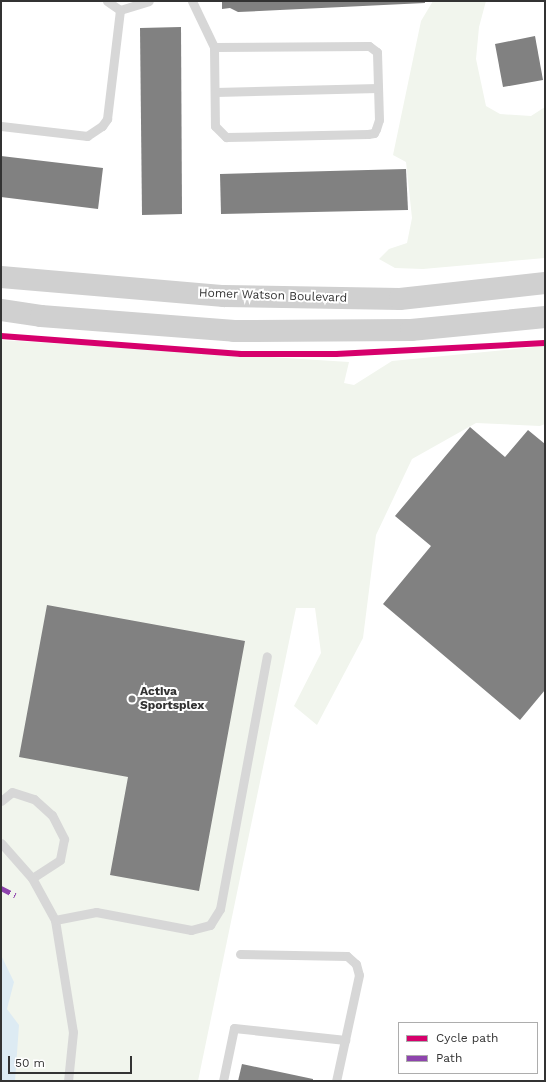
<!DOCTYPE html>
<html>
<head>
<meta charset="utf-8">
<style>
	body { margin:0 }
	#map { position:relative; width:546px; height:1082px; overflow:hidden; background:#fff; font-family:"Work Sans",sans-serif }
	div>[style] { position:absolute }
	.green>* { inset:0; background:#f1f5ed }
	.water>* { inset:0; background:#ddebf3 }
	.building>* { inset:0; background:#818181 }
	.service>* { height:9px; margin:-4.5px; padding:0 4.5px; transform-origin:4.5px; border-radius:4.5px; background:#d7d7d7 }
	.secondary>* { height:22px; margin:-11px; padding:0 11px; transform-origin:11px; border-radius:11px; background:#d0d0d0 }
	.quiet>* { height:5px; margin-top:-2.5px; transform-origin:0; background:repeating-linear-gradient(90deg,#8e44ad 0 10px,transparent 0 15px) }
	.cycleway>* { height:6px; margin:-3px; padding:0 3px; transform-origin:3px; border-radius:3px; background:#d6006c }
	.dots>* { width:11px; height:11px; translate:-50% -50%; box-sizing:border-box; border:2px solid #fff; border-radius:50% }
	span { translate:-50% -50%; white-space:nowrap; text-align:center; line-height:1.15; -webkit-text-stroke:4px #fff; paint-order:stroke }
	.street-label { font-size:12px; color:#333 }
	.poi-label { font-size:12px; color:#333; font-weight:700 }
	.left { translate:0 -50%; text-align:left }
	.frame { position:absolute; inset:0; border:2px solid #333; pointer-events:none }
	.legend { position:absolute; left:398px; top:1022px; width:140px; height:52px; box-sizing:border-box; background:#fff; border:1px solid #adadad; margin:0; padding:5px 7px; list-style:none; font-size:12px; color:#333 }
	.legend li { display:flex; align-items:center; gap:8px; height:20px }
	.legend b { width:20px; border:1px solid #adadad }
	.scale { position:absolute; left:8px; top:1056px; width:124px; height:18px; box-sizing:border-box; border:2px solid #333; border-top:0; padding-left:5px; font-size:12px; line-height:14px; white-space:nowrap; color:#333; -webkit-text-stroke:3px #fff; paint-order:stroke }
</style>
</head>
<body>
<div id="map">
	<div class="green">
		<div style="clip-path:polygon(433px 1px,486px 1px,479px 27px,476px 59px,486px 106px,500px 114px,531px 116px,545px 107px,545px 258px,423px 269px,395px 268px,379px 259px,389px 249px,407px 243px,412px 218px,406px 162px,393px 155px,421px 21px)"></div>
		<div style="clip-path:polygon(1px 340px,349px 362px,344px 383px,354px 385px,392px 361px,545px 346px,545px 424px,540px 426px,476px 423px,412px 459px,376px 535px,363px 638px,317px 725px,294px 706px,321px 653px,315px 608px,296px 608px,198px 1081px,1px 1081px)"></div>
	</div>
	<div class="water">
		<div style="clip-path:polygon(1px 955px,14px 982px,7px 1009px,19px 1025px,15px 1081px,1px 1081px)"></div>
	</div>
	<div class="building">
		<div style="clip-path:polygon(222px 1px,425px 1px,425px 3px,238px 12px,230px 8px,222px 9px)"></div>
		<div style="clip-path:polygon(181px 27px,182px 214px,142px 215px,140px 28px)"></div>
		<div style="clip-path:polygon(535px 36px,543px 80px,503px 87px,495px 44px)"></div>
		<div style="clip-path:polygon(1px 156px,103px 168px,98px 209px,1px 197px)"></div>
		<div style="clip-path:polygon(406px 169px,408px 210px,221px 214px,220px 174px)"></div>
		<div style="clip-path:polygon(470px 427px,505px 457px,528px 430px,545px 444px,545px 690px,520px 720px,383px 604px,431px 546px,395px 516px)"></div>
		<div style="clip-path:polygon(47px 605px,245px 641px,199px 891px,110px 875px,128px 777px,19px 757px)"></div>
		<div style="clip-path:polygon(242px 1064px,313px 1079px,313px 1081px,238px 1081px)"></div>
	</div>
	<div class="service">
		<div style="left:107px;top:1px;width:16px;rotate:35deg"></div>
		<div style="left:192px;top:1px;width:51px;rotate:64.4deg"></div>
		<div style="left:214px;top:47px;width:79px;rotate:89.3deg"></div>
		<div style="left:215px;top:126px;width:16px;rotate:45deg"></div>
		<div style="left:226px;top:137px;width:142px;rotate:-1.2deg"></div>
		<div style="left:368px;top:134px;width:6px;rotate:-9deg"></div>
		<div style="left:374px;top:133px;width:4px;rotate:-63deg"></div>
		<div style="left:376px;top:129px;width:9px;rotate:-72deg"></div>
		<div style="left:379px;top:120px;width:68px;rotate:-91.7deg"></div>
		<div style="left:377px;top:52px;width:10px;rotate:-143deg"></div>
		<div style="left:369px;top:46px;width:155px;rotate:179.6deg"></div>
		<div style="left:120px;top:10px;width:30px;rotate:-17deg"></div>
		<div style="left:215px;top:92px;width:163px;rotate:-1.4deg"></div>
		<div style="left:1px;top:126px;width:87px;rotate:6.6deg"></div>
		<div style="left:87px;top:136px;width:18px;rotate:-34deg"></div>
		<div style="left:102px;top:126px;width:9px;rotate:-54deg"></div>
		<div style="left:107px;top:119px;width:110px;rotate:-83.2deg"></div>
		<div style="left:1px;top:801px;width:14px;rotate:-39deg"></div>
		<div style="left:12px;top:792px;width:23px;rotate:18deg"></div>
		<div style="left:34px;top:799px;width:24px;rotate:42deg"></div>
		<div style="left:52px;top:815px;width:27px;rotate:63deg"></div>
		<div style="left:64px;top:839px;width:21px;rotate:101deg"></div>
		<div style="left:60px;top:860px;width:33px;rotate:147deg"></div>
		<div style="left:1px;top:843px;width:47px;rotate:48.5deg"></div>
		<div style="left:32px;top:878px;width:48px;rotate:61.3deg"></div>
		<div style="left:55px;top:920px;width:113px;rotate:80.9deg"></div>
		<div style="left:73px;top:1032px;width:49px;rotate:95.8deg"></div>
		<div style="left:55px;top:920px;width:42px;rotate:-11deg"></div>
		<div style="left:96px;top:912px;width:97px;rotate:10.7deg"></div>
		<div style="left:191px;top:930px;width:20px;rotate:-15deg"></div>
		<div style="left:210px;top:925px;width:19px;rotate:-58deg"></div>
		<div style="left:220px;top:909px;width:257px;rotate:-79.5deg"></div>
		<div style="left:240px;top:954px;width:107px;rotate:1.1deg"></div>
		<div style="left:347px;top:956px;width:12px;rotate:42deg"></div>
		<div style="left:356px;top:964px;width:11px;rotate:75deg"></div>
		<div style="left:359px;top:975px;width:108px;rotate:102.2deg"></div>
		<div style="left:223px;top:1081px;width:54px;rotate:-78.3deg"></div>
		<div style="left:234px;top:1028px;width:112px;rotate:6.2deg"></div>
	</div>
	<div class="secondary">
		<div style="left:1px;top:277px;width:224px;rotate:4.9deg"></div>
		<div style="left:224px;top:296px;width:176px;rotate:1deg"></div>
		<div style="left:400px;top:299px;width:146px;rotate:-6.3deg"></div>
		<div style="left:1px;top:310px;width:40px;rotate:8.5deg"></div>
		<div style="left:41px;top:316px;width:194px;rotate:4.4deg"></div>
		<div style="left:234px;top:331px;width:177px;rotate:-0.3deg"></div>
		<div style="left:411px;top:330px;width:135px;rotate:-5.5deg"></div>
	</div>
	<div class="quiet">
		<div style="left:1px;top:888px;width:16px;rotate:27deg"></div>
	</div>
	<div class="cycleway">
		<div style="left:1px;top:336px;width:241px;rotate:4.3deg"></div>
		<div style="left:241px;top:354px;width:95px"></div>
		<div style="left:336px;top:354px;width:209px;rotate:-3deg"></div>
	</div>
	<div class="dots">
		<div style="left:132px;top:699px;background:#7a7a7a"></div>
	</div>
	<div class="street-label">
		<span style="left:273px;top:296px;rotate:2deg">Homer Watson Boulevard</span>
	</div>
	<div class="poi-label">
		<span class="left" style="left:140px;top:699px">Activa<br>Sportsplex</span>
	</div>
	<div class="frame"></div>
	<ul class="legend">
	<li><b style="height:5px;background:#d6006c"></b>Cycle path</li>
	<li><b style="height:5px;background:#8e44ad"></b>Path</li>
	</ul>
	<div class="scale">50 m</div>
</div>
</body>
</html>
